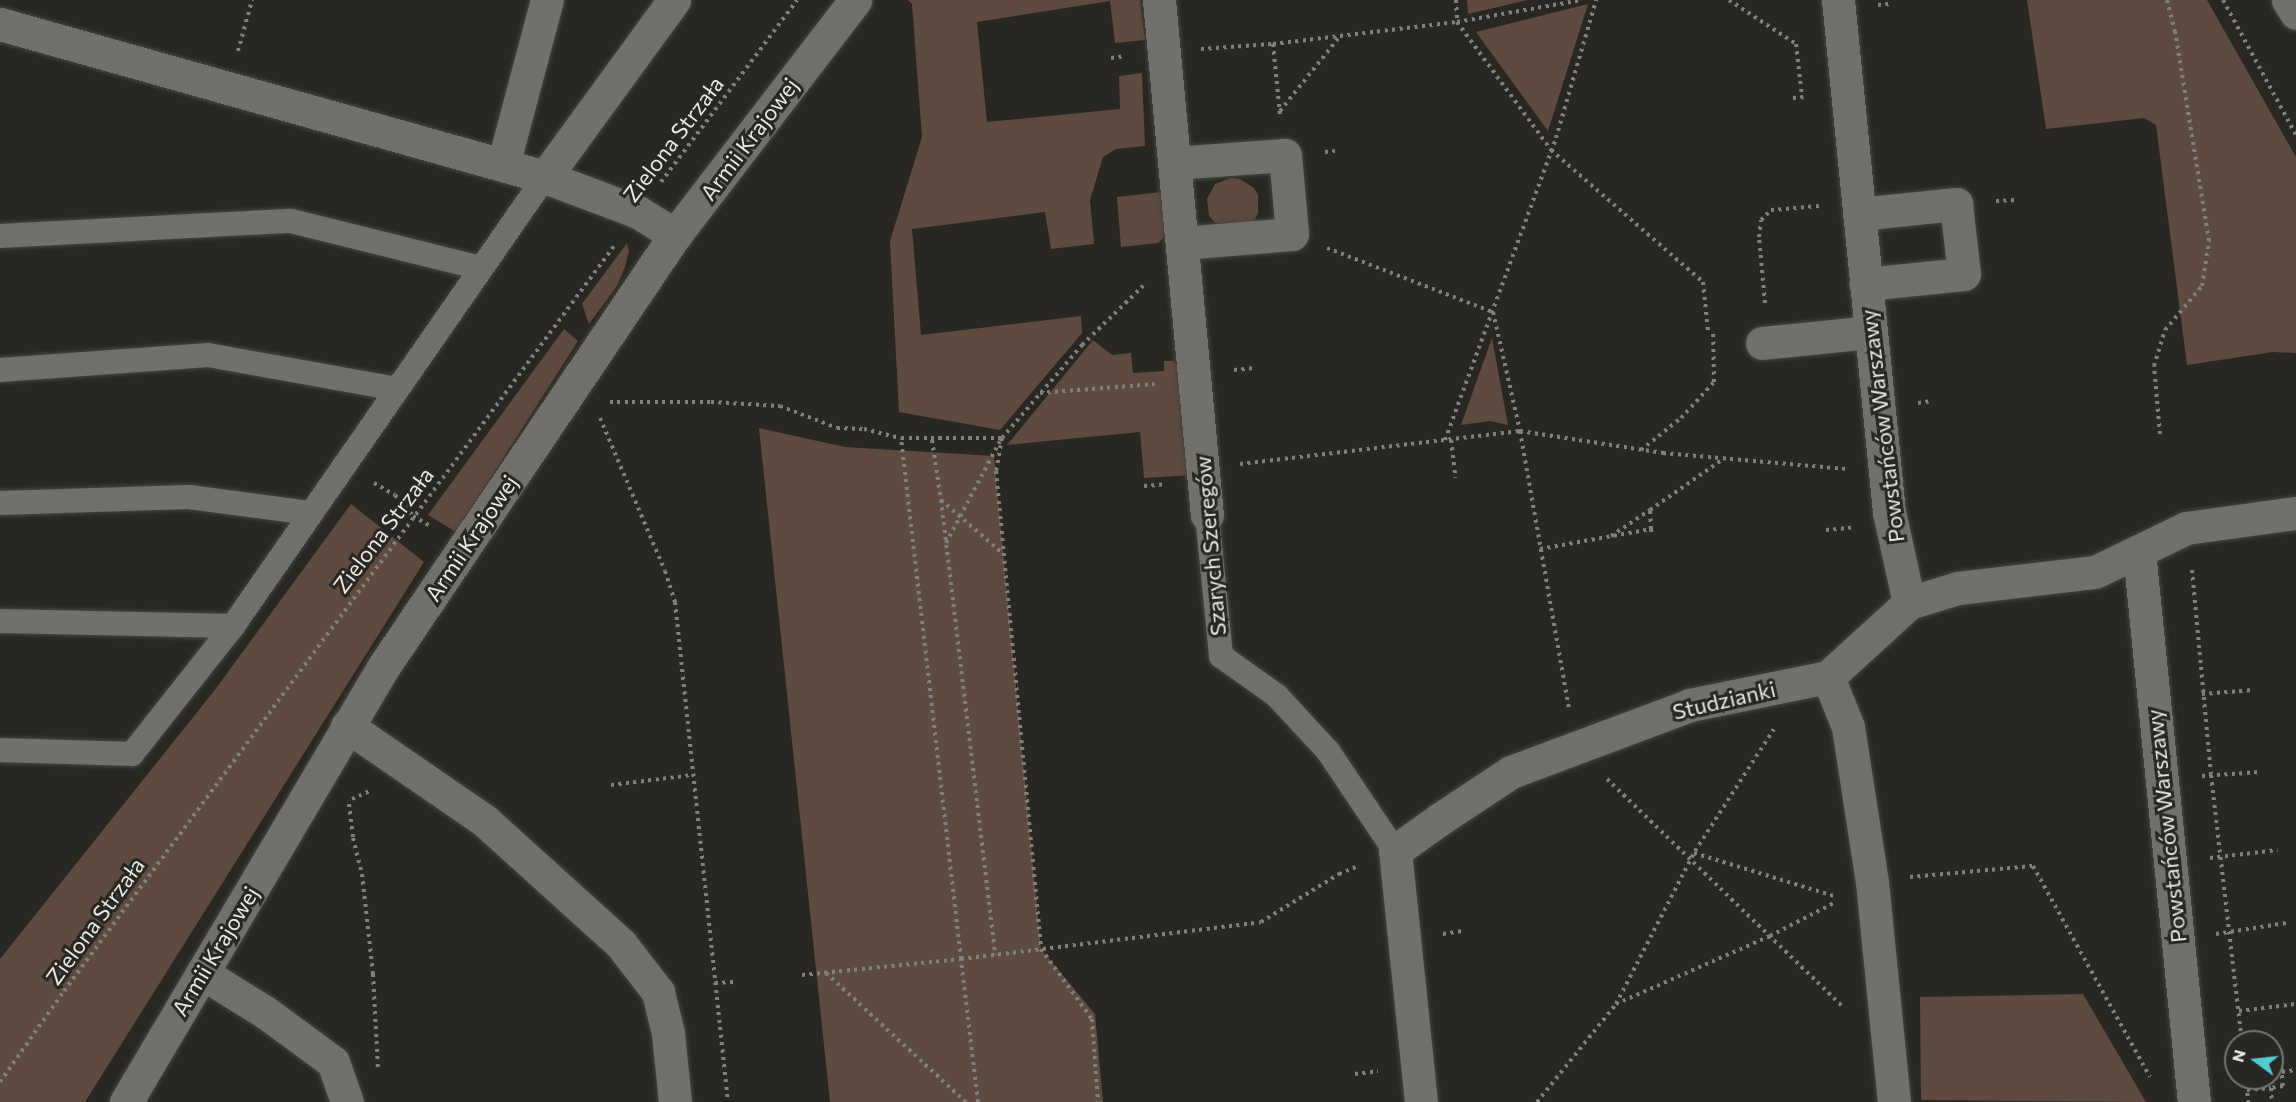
<!DOCTYPE html>
<html>
<head>
<meta charset="utf-8">
<style>
	body { margin:0 }
	#map { position:relative; width:2296px; height:1102px; overflow:hidden; background:#282723; font-family:Commissioner,sans-serif }
	div>[style] { position:absolute }
	.green>* { inset:0; background:#5e4b3f }
	.path>* { height:4px; margin-top:-2px; transform-origin:0; background:repeating-linear-gradient(90deg,#81807c 0 3px,transparent 0 7.5px) }
	.roads { filter:drop-shadow(0 0 2px #454440) drop-shadow(0 0 2px #454440) }
	.lane>* { height:24px; margin:-12px; padding:0 12px; transform-origin:12px; border-radius:12px; background:#71706b }
	.street>* { height:33px; margin:-16.5px; padding:0 16.5px; transform-origin:16.5px; border-radius:16.5px; background:#71706b }
	.secondary>* { height:33px; margin:-16.5px; padding:0 16.5px; transform-origin:16.5px; border-radius:16.5px; background:#71706b }
	span { translate:-50% -50%; white-space:nowrap; text-align:center; line-height:1.15; -webkit-text-stroke:6px #282723; paint-order:stroke }
	.street-label { font-size:22px; color:#eae9e6 }
	.north { position:absolute; left:2224px; top:1030px; width:60px; height:60px; box-sizing:border-box; background:#282723; border:2px solid #767571; border-radius:50%; rotate:285deg; font-size:16px; font-weight:700; line-height:24px; text-align:center; color:#eae9e6 }
	.north::after { content:''; display:block; margin:auto; width:21px; height:27px; background:#51ccd3; clip-path:polygon(50% 0,100% 100%,50% 72%,0 100%) }
</style>
</head>
<body>
<div id="map">
	<div class="green">
		<div style="clip-path:polygon(908px 0,1140px 0,1145px 40px,1115px 43px,1110px 1px,977px 22px,987px 122px,1120px 109px,1119px 76px,1142px 73px,1145px 146px,1116px 149px,1103px 157px,1090px 200px,1094px 244px,1051px 249px,1045px 212px,912px 229px,921px 335px,1081px 316px,1082px 333px,1000px 430px,899px 412px,890px 241px,922px 137px,912px 4px)"></div>
		<div style="clip-path:polygon(1467px 0,1528px 0,1468px 14px)"></div>
		<div style="clip-path:polygon(2027px 0,2207px 0,2296px 157px,2296px 353px,2273px 352px,2187px 365px,2156px 125px,2144px 118px,2046px 129px)"></div>
		<div style="clip-path:polygon(1588px 4px,1548px 131px,1476px 32px)"></div>
		<div style="clip-path:polygon(1231px 178px,1240px 179px,1254px 188px,1258px 195px,1258px 213px,1254px 221px,1221px 229px,1209px 216px,1207px 199px,1215px 184px)"></div>
		<div style="clip-path:polygon(1161px 192px,1165px 236px,1158px 243px,1121px 247px,1117px 197px)"></div>
		<div style="clip-path:polygon(627px 243px,629px 251px,625px 267px,617px 286px,589px 324px,582px 304px)"></div>
		<div style="clip-path:polygon(564px 329px,578px 341px,456px 532px,428px 515px)"></div>
		<div style="clip-path:polygon(1492px 338px,1508px 425px,1490px 421px,1461px 425px)"></div>
		<div style="clip-path:polygon(1093px 340px,1112px 355px,1131px 353px,1133px 373px,1164px 371px,1164px 361px,1174px 361px,1184px 377px,1193px 475px,1144px 478px,1140px 432px,1007px 445px)"></div>
		<div style="clip-path:polygon(759px 428px,845px 447px,994px 456px,1041px 949px,1095px 1014px,1103px 1102px,830px 1102px)"></div>
		<div style="clip-path:polygon(351px 504px,424px 562px,85px 1102px,0 1102px,0 959px,214px 691px)"></div>
		<div style="clip-path:polygon(2083px 994px,2146px 1102px,1921px 1100px,1920px 997px)"></div>
	</div>
	<div class="path">
		<div style="left:1456px;top:0;width:22px;rotate:87deg"></div>
		<div style="left:1457px;top:22px;width:159px;rotate:53.7deg"></div>
		<div style="left:1551px;top:150px;width:201px;rotate:41deg"></div>
		<div style="left:1703px;top:282px;width:49px;rotate:84.2deg"></div>
		<div style="left:1729px;top:0;width:80px;rotate:33.3deg"></div>
		<div style="left:1796px;top:44px;width:53px;rotate:83.5deg"></div>
		<div style="left:2223px;top:0;width:153px;rotate:61.6deg"></div>
		<div style="left:1878px;top:5px;width:11px;rotate:-5deg"></div>
		<div style="left:1273px;top:44px;width:71px;rotate:84.4deg"></div>
		<div style="left:1201px;top:49px;width:72px;rotate:-4deg"></div>
		<div style="left:1273px;top:44px;width:185px;rotate:-6.8deg"></div>
		<div style="left:1457px;top:22px;width:127px;rotate:-10deg"></div>
		<div style="left:238px;top:51px;width:53px;rotate:-74.6deg"></div>
		<div style="left:1111px;top:58px;width:14px;rotate:-8deg"></div>
		<div style="left:1793px;top:98px;width:11px;rotate:-5deg"></div>
		<div style="left:1280px;top:111px;width:96px;rotate:-51.3deg"></div>
		<div style="left:1325px;top:152px;width:10px;rotate:-6deg"></div>
		<div style="left:661px;top:182px;width:227px;rotate:-53.2deg"></div>
		<div style="left:1996px;top:201px;width:20px;rotate:-3deg"></div>
		<div style="left:1327px;top:248px;width:178px;rotate:21.1deg"></div>
		<div style="left:1493px;top:312px;width:122px;rotate:77.2deg"></div>
		<div style="left:1520px;top:431px;width:283px;rotate:80deg"></div>
		<div style="left:1765px;top:303px;width:66px;rotate:-95.2deg"></div>
		<div style="left:1759px;top:237px;width:17px;rotate:-83deg"></div>
		<div style="left:1761px;top:220px;width:14px;rotate:-45deg"></div>
		<div style="left:1771px;top:210px;width:48px;rotate:-4.8deg"></div>
		<div style="left:1234px;top:370px;width:20px;rotate:-6deg"></div>
		<div style="left:1040px;top:393px;width:115px;rotate:-4.5deg"></div>
		<div style="left:610px;top:402px;width:101px"></div>
		<div style="left:711px;top:402px;width:69px;rotate:3.3deg"></div>
		<div style="left:780px;top:406px;width:61px;rotate:21.1deg"></div>
		<div style="left:837px;top:428px;width:27px;rotate:2deg"></div>
		<div style="left:864px;top:429px;width:38px;rotate:14deg"></div>
		<div style="left:901px;top:438px;width:101px"></div>
		<div style="left:1002px;top:438px;width:123px;rotate:-49.3deg"></div>
		<div style="left:1082px;top:345px;width:88px;rotate:-44.1deg"></div>
		<div style="left:1918px;top:403px;width:14px;rotate:-8deg"></div>
		<div style="left:600px;top:418px;width:166px;rotate:67deg"></div>
		<div style="left:665px;top:571px;width:33px;rotate:72deg"></div>
		<div style="left:675px;top:602px;width:503px;rotate:83.95deg"></div>
		<div style="left:2160px;top:434px;width:68px;rotate:-95deg"></div>
		<div style="left:2154px;top:366px;width:38px;rotate:-73deg"></div>
		<div style="left:2165px;top:330px;width:57px;rotate:-49.9deg"></div>
		<div style="left:2202px;top:286px;width:46px;rotate:-81.2deg"></div>
		<div style="left:2209px;top:241px;width:212px;rotate:-99.2deg"></div>
		<div style="left:2175px;top:32px;width:33px;rotate:-104deg"></div>
		<div style="left:1002px;top:438px;width:34px;rotate:100deg"></div>
		<div style="left:996px;top:471px;width:480px;rotate:84.6deg"></div>
		<div style="left:1041px;top:949px;width:87px;rotate:53.9deg"></div>
		<div style="left:1092px;top:1019px;width:83px;rotate:85.9deg"></div>
		<div style="left:932px;top:440px;width:61px;rotate:81.5deg"></div>
		<div style="left:941px;top:500px;width:458px;rotate:83.2deg"></div>
		<div style="left:1445px;top:440px;width:322px;rotate:-69.8deg"></div>
		<div style="left:1556px;top:138px;width:144px;rotate:-73.8deg"></div>
		<div style="left:1451px;top:440px;width:38px;rotate:83deg"></div>
		<div style="left:1641px;top:450px;width:51px;rotate:-38.7deg"></div>
		<div style="left:1681px;top:418px;width:49px;rotate:-47.5deg"></div>
		<div style="left:1714px;top:382px;width:51px;rotate:-91.1deg"></div>
		<div style="left:1240px;top:464px;width:282px;rotate:-6.7deg"></div>
		<div style="left:1520px;top:431px;width:145px;rotate:8.7deg"></div>
		<div style="left:1663px;top:453px;width:185px;rotate:5deg"></div>
		<div style="left:374px;top:483px;width:24px;rotate:30deg"></div>
		<div style="left:395px;top:495px;width:28px;rotate:49deg"></div>
		<div style="left:413px;top:516px;width:22px;rotate:30deg"></div>
		<div style="left:1144px;top:486px;width:21px;rotate:-5deg"></div>
		<div style="left:941px;top:500px;width:79px;rotate:40.9deg"></div>
		<div style="left:1651px;top:529px;width:7px;rotate:82deg"></div>
		<div style="left:1826px;top:530px;width:25px;rotate:-5deg"></div>
		<div style="left:1611px;top:536px;width:47px;rotate:-33.7deg"></div>
		<div style="left:946px;top:543px;width:115px;rotate:-62.1deg"></div>
		<div style="left:1540px;top:549px;width:113px;rotate:-10.2deg"></div>
		<div style="left:1651px;top:529px;width:19px;rotate:-93deg"></div>
		<div style="left:1650px;top:510px;width:89px;rotate:-34.9deg"></div>
		<div style="left:2192px;top:570px;width:206px;rotate:84.7deg"></div>
		<div style="left:2211px;top:775px;width:269px;rotate:83.4deg"></div>
		<div style="left:2202px;top:694px;width:51px;rotate:-4.5deg"></div>
		<div style="left:2202px;top:776px;width:59px;rotate:-3.9deg"></div>
		<div style="left:1607px;top:779px;width:328px;rotate:44deg"></div>
		<div style="left:611px;top:785px;width:83px;rotate:-7deg"></div>
		<div style="left:352px;top:799px;width:20px;rotate:-24deg"></div>
		<div style="left:349px;top:804px;width:34px;rotate:83deg"></div>
		<div style="left:353px;top:838px;width:37px;rotate:76deg"></div>
		<div style="left:362px;top:874px;width:101px;rotate:83.7deg"></div>
		<div style="left:373px;top:974px;width:94px;rotate:87deg"></div>
		<div style="left:1694px;top:853px;width:146px;rotate:17.1deg"></div>
		<div style="left:2210px;top:858px;width:68px;rotate:-6.7deg"></div>
		<div style="left:1910px;top:877px;width:123px;rotate:-5.1deg"></div>
		<div style="left:2033px;top:866px;width:241px;rotate:61deg"></div>
		<div style="left:1443px;top:934px;width:20px;rotate:-9deg"></div>
		<div style="left:2216px;top:934px;width:71px;rotate:-8.9deg"></div>
		<div style="left:826px;top:973px;width:190px;rotate:42.7deg"></div>
		<div style="left:802px;top:975px;width:160px;rotate:-5.7deg"></div>
		<div style="left:961px;top:959px;width:524px;rotate:-96.57deg"></div>
		<div style="left:715px;top:983px;width:19px;rotate:-3deg"></div>
		<div style="left:1616px;top:1004px;width:168px;rotate:-23.8deg"></div>
		<div style="left:1770px;top:936px;width:74px;rotate:-27.3deg"></div>
		<div style="left:2239px;top:1011px;width:56px;rotate:-7.1deg"></div>
		<div style="left:2272px;top:1054px;width:8px;rotate:-7deg"></div>
		<div style="left:2280px;top:1053px;width:33px;rotate:85deg"></div>
		<div style="left:2283px;top:1086px;width:12px;rotate:171deg"></div>
		<div style="left:2271px;top:1088px;width:14px;rotate:86deg"></div>
		<div style="left:2282px;top:1072px;width:14px;rotate:-8deg"></div>
		<div style="left:1355px;top:1074px;width:23px;rotate:-7deg"></div>
		<div style="left:2246px;top:1078px;width:24px;rotate:85deg"></div>
		<div style="left:0;top:1082px;width:111px;rotate:-54.9deg"></div>
		<div style="left:64px;top:991px;width:926px;rotate:-53.56deg"></div>
		<div style="left:2247px;top:1090px;width:24px;rotate:-5deg"></div>
		<div style="left:978px;top:1102px;width:144px;rotate:-96.8deg"></div>
		<div style="left:961px;top:959px;width:302px;rotate:-7deg"></div>
		<div style="left:1261px;top:922px;width:92px;rotate:-31.6deg"></div>
		<div style="left:1339px;top:874px;width:21px;rotate:-23deg"></div>
		<div style="left:1537px;top:1102px;width:126px;rotate:-51.1deg"></div>
		<div style="left:1616px;top:1004px;width:172px;rotate:-62.7deg"></div>
		<div style="left:1695px;top:851px;width:145px;rotate:-57.1deg"></div>
	</div>
	<div class="roads">
		<div class="lane">
			<div style="left:0;top:236px;width:291px;rotate:-3deg"></div>
			<div style="left:291px;top:221px;width:196px;rotate:13.9deg"></div>
			<div style="left:0;top:370px;width:209px;rotate:-4.1deg"></div>
			<div style="left:208px;top:355px;width:192px;rotate:10.2deg"></div>
			<div style="left:0;top:503px;width:189px;rotate:-1.8deg"></div>
			<div style="left:189px;top:497px;width:123px;rotate:7.5deg"></div>
			<div style="left:1207px;top:515px;width:142px;rotate:84.3deg"></div>
			<div style="left:1221px;top:656px;width:69px;rotate:35.5deg"></div>
			<div style="left:1277px;top:696px;width:75px;rotate:47.2deg"></div>
			<div style="left:1328px;top:751px;width:120px;rotate:56.2deg"></div>
			<div style="left:0;top:621px;width:233px;rotate:1.2deg"></div>
			<div style="left:233px;top:626px;width:547px;rotate:-55.21deg"></div>
			<div style="left:0;top:750px;width:132px;rotate:1.7deg"></div>
			<div style="left:132px;top:754px;width:163px;rotate:-51.7deg"></div>
		</div>
		<div class="street">
			<div style="left:1159px;top:0;width:517px;rotate:84.68deg"></div>
			<div style="left:1838px;top:0;width:515px;rotate:84.31deg"></div>
			<div style="left:1889px;top:512px;width:93px;rotate:77.6deg"></div>
			<div style="left:0;top:24px;width:566px;rotate:15.68deg"></div>
			<div style="left:545px;top:177px;width:99px;rotate:20.6deg"></div>
			<div style="left:638px;top:212px;width:44px;rotate:31.9deg"></div>
			<div style="left:1174px;top:163px;width:111px;rotate:-4.1deg"></div>
			<div style="left:1285px;top:155px;width:79px;rotate:84.9deg"></div>
			<div style="left:1292px;top:234px;width:110px;rotate:175.3deg"></div>
			<div style="left:503px;top:165px;width:171px;rotate:-75.1deg"></div>
			<div style="left:545px;top:177px;width:219px;rotate:-53.9deg"></div>
			<div style="left:1859px;top:214px;width:98px;rotate:-5.9deg"></div>
			<div style="left:1956px;top:204px;width:70px;rotate:83.5deg"></div>
			<div style="left:1964px;top:274px;width:99px;rotate:174.2deg"></div>
			<div style="left:1762px;top:343px;width:109px;rotate:-5.8deg"></div>
			<div style="left:2139px;top:551px;width:554px;rotate:84.3deg"></div>
			<div style="left:1828px;top:677px;width:54px;rotate:68.2deg"></div>
			<div style="left:1848px;top:727px;width:157px;rotate:81.2deg"></div>
			<div style="left:1872px;top:882px;width:221px;rotate:84.3deg"></div>
			<div style="left:347px;top:726px;width:168px;rotate:34.5deg"></div>
			<div style="left:485px;top:821px;width:183px;rotate:42.1deg"></div>
			<div style="left:621px;top:944px;width:61px;rotate:52.4deg"></div>
			<div style="left:658px;top:992px;width:42px;rotate:76.3deg"></div>
			<div style="left:668px;top:1033px;width:69px;rotate:84.2deg"></div>
			<div style="left:202px;top:973px;width:74px;rotate:31.8deg"></div>
			<div style="left:265px;top:1012px;width:84px;rotate:36.3deg"></div>
			<div style="left:333px;top:1062px;width:42px;rotate:70.7deg"></div>
			<div style="left:126px;top:1102px;width:507px;rotate:-59.39deg"></div>
			<div style="left:384px;top:666px;width:520px;rotate:-55.97deg"></div>
			<div style="left:675px;top:235px;width:296px;rotate:-52.5deg"></div>
			<div style="left:1421px;top:1102px;width:252px;rotate:-95.9deg"></div>
			<div style="left:1395px;top:851px;width:55px;rotate:-35.4deg"></div>
			<div style="left:1440px;top:819px;width:85px;rotate:-33.5deg"></div>
			<div style="left:1511px;top:772px;width:191px;rotate:-20.5deg"></div>
			<div style="left:1690px;top:705px;width:141px;rotate:-11.5deg"></div>
			<div style="left:1828px;top:677px;width:110px;rotate:-42.4deg"></div>
			<div style="left:1909px;top:603px;width:51px;rotate:-17deg"></div>
			<div style="left:1958px;top:588px;width:138px;rotate:-6.7deg"></div>
			<div style="left:2095px;top:572px;width:101px;rotate:-25.8deg"></div>
			<div style="left:2186px;top:528px;width:111px;rotate:-7.8deg"></div>
		</div>
		<div class="secondary">
			<div style="left:2288px;top:0;width:15px;rotate:58deg"></div>
		</div>
	</div>
	<div class="street-label">
		<span style="left:673px;top:139px;rotate:-53deg">Zielona Strzała</span>
		<span style="left:749px;top:139px;rotate:-53deg">Armii Krajowej</span>
		<span style="left:1882px;top:426px;rotate:-97deg">Powstańców Warszawy</span>
		<span style="left:383px;top:530px;rotate:-53deg">Zielona Strzała</span>
		<span style="left:471px;top:538px;rotate:-56deg">Armii Krajowej</span>
		<span style="left:1210px;top:546px;rotate:-95deg">Szarych Szeregów</span>
		<span style="left:1724px;top:700px;rotate:-13deg">Studzianki</span>
		<span style="left:2166px;top:826px;rotate:-96deg">Powstańców Warszawy</span>
		<span style="left:95px;top:921px;rotate:-54deg">Zielona Strzała</span>
		<span style="left:215px;top:951px;rotate:-59deg">Armii Krajowej</span>
	</div>
	<div class="north">N</div>
</div>
</body>
</html>
